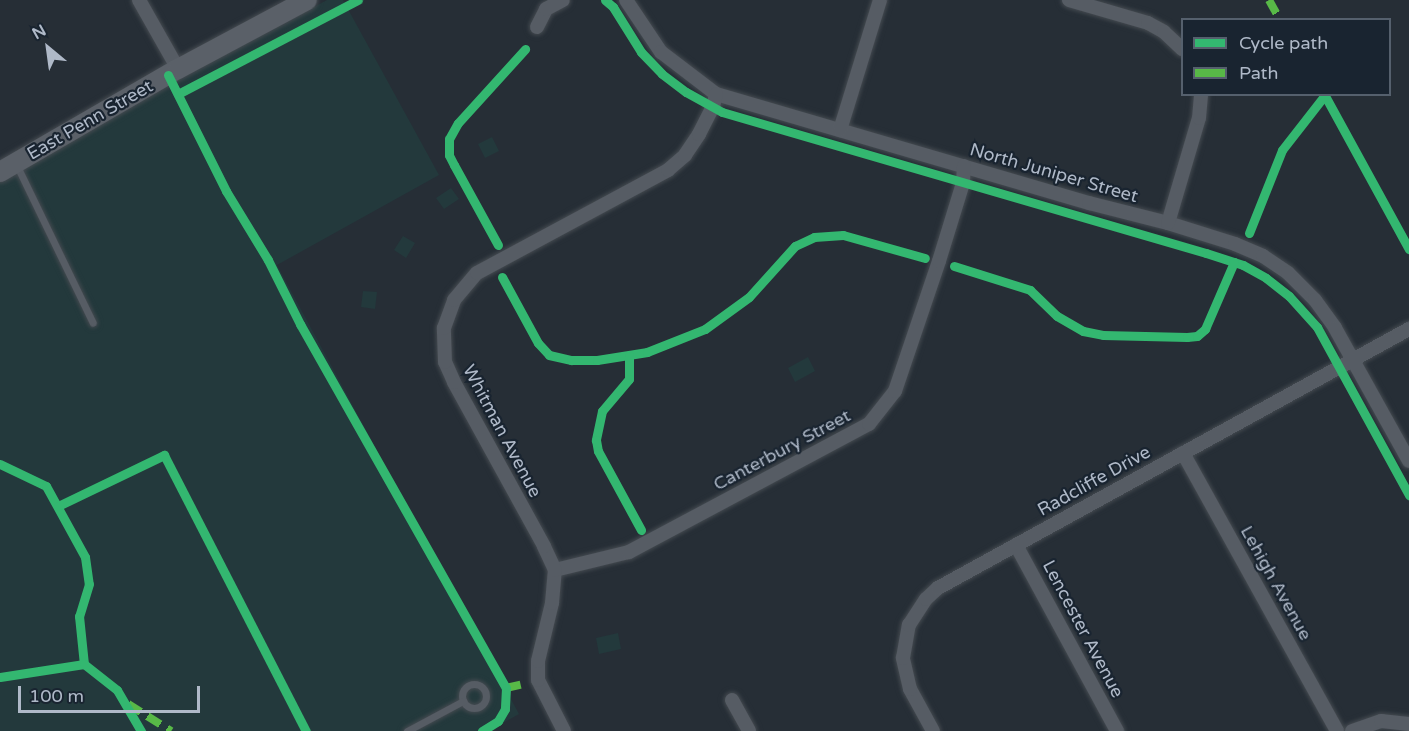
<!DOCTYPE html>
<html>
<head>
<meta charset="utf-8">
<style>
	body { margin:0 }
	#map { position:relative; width:1409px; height:731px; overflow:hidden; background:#262e36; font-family:"Varela Round",sans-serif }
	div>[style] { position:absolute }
	.green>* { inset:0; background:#23393c }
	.roads { filter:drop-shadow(0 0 2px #444a50) drop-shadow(0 0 2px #444a50) }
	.lane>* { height:7px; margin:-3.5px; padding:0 3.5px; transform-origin:3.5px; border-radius:3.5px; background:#565c64 }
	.lane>.ring { margin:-3.5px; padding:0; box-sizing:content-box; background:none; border:7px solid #565c64; border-radius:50% }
	.street>* { height:14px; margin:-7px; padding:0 7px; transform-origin:7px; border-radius:7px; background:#565c64 }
	.secondary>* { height:20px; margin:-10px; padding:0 10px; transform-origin:10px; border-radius:10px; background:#5a6068 }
	.quiet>* { height:8px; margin-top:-4px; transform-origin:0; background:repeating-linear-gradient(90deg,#58b947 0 15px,transparent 0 23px) }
	.cycleway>* { height:9px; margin:-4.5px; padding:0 4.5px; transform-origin:4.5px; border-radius:4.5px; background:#33b770 }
	span { translate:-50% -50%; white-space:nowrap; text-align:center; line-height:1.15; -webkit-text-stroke:4.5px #192430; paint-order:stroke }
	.street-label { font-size:18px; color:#afb9c8 }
	.legend { position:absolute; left:1181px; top:18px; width:210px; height:78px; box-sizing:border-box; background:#192430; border:2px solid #55606d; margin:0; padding:8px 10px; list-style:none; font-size:18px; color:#afb9c8 }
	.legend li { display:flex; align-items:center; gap:12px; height:30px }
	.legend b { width:30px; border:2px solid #55606d }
	.north { position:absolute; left:18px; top:18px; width:60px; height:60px; -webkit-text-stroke:4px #192430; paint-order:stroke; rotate:331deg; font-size:16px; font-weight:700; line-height:24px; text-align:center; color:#afb9c8 }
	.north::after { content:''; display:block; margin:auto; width:21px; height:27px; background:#afb9c8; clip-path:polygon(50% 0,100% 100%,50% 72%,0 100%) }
	.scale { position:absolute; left:18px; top:686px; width:182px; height:27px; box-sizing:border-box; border:3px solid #afb9c8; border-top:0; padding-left:8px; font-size:18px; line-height:21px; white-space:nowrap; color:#afb9c8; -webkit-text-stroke:4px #192430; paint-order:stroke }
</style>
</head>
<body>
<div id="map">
	<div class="green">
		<div style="clip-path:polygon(327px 0,343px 0,439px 175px,277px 265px,519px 714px,489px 731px,0 731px,0 181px,120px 111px)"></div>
		<div style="clip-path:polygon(492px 137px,499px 151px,485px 158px,478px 144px)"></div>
		<div style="clip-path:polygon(451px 188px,459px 199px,444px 209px,436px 198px)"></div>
		<div style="clip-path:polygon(403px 236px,415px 243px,406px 258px,394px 250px)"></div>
		<div style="clip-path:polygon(363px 291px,377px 292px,375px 309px,361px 307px)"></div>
		<div style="clip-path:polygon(808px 357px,815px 371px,795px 382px,788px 368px)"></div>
		<div style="clip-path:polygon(618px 633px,621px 649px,599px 654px,596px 638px)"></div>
	</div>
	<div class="roads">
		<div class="lane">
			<div style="left:17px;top:166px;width:174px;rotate:64.2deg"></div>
			<div class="ring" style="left:462px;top:684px;width:17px;height:17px"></div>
			<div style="left:407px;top:731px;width:64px;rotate:-28.2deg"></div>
		</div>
		<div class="street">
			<div style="left:139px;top:0;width:79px;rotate:60.5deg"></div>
			<div style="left:626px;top:0;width:63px;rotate:56.1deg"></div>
			<div style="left:661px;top:52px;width:69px;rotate:37.4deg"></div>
			<div style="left:716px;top:94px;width:389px;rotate:16.3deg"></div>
			<div style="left:1089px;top:203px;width:81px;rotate:14.2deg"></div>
			<div style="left:1168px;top:223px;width:70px;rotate:17.4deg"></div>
			<div style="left:1235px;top:244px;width:30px;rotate:23deg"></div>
			<div style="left:1263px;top:256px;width:30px;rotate:34deg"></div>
			<div style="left:1288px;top:273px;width:38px;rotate:45deg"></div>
			<div style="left:1315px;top:300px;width:34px;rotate:54deg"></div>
			<div style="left:1335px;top:328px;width:152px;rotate:60.9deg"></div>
			<div style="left:1069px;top:0;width:82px;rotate:16.2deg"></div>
			<div style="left:1148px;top:23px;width:18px;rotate:29deg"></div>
			<div style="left:1164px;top:32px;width:25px;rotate:43deg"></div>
			<div style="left:537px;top:27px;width:20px;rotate:-63deg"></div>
			<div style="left:546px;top:9px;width:19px;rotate:-28deg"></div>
			<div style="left:840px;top:130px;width:136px;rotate:-72.9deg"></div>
			<div style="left:1168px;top:223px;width:109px;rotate:-73.6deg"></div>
			<div style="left:1199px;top:118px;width:24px;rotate:-85deg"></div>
			<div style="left:1183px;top:453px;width:318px;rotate:61deg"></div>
			<div style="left:1016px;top:545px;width:212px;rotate:61.5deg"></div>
			<div style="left:555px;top:570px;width:76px;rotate:-13.7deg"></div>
			<div style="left:629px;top:552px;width:272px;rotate:-28.1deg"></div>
			<div style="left:869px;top:424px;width:42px;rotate:-51.8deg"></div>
			<div style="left:895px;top:391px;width:137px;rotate:-71.3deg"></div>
			<div style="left:939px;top:261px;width:82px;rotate:-72.9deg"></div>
			<div style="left:963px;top:183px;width:17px;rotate:-87deg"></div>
			<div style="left:732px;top:700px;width:35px;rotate:61deg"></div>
			<div style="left:564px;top:731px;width:57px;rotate:-117deg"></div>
			<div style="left:538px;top:680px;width:19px;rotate:-90deg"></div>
			<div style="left:538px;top:661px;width:60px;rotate:-76.4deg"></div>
			<div style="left:552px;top:603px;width:33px;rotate:-85deg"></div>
			<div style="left:555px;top:570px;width:26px;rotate:-115deg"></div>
			<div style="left:544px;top:546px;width:187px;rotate:-118.8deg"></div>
			<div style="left:454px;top:382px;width:22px;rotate:-114deg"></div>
			<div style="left:445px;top:362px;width:34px;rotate:-92deg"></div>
			<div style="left:444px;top:328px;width:30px;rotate:-70deg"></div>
			<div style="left:454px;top:300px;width:35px;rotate:-50deg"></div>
			<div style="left:477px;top:273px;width:217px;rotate:-28.3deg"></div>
			<div style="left:668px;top:170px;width:23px;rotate:-41deg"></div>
			<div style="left:685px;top:155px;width:25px;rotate:-56deg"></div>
			<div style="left:699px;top:134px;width:30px;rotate:-63deg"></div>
			<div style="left:713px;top:107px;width:13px;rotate:-77deg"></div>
			<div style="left:933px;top:731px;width:48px;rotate:-118.7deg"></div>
			<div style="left:910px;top:689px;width:32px;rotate:-103deg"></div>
			<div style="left:903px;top:658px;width:34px;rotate:-80deg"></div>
			<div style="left:909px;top:625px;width:31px;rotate:-57deg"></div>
			<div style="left:926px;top:599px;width:16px;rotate:-43deg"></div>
			<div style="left:938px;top:588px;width:538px;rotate:-28.81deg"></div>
			<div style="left:1352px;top:731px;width:31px;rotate:-19deg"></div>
			<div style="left:1381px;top:721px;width:28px;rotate:6deg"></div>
		</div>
		<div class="secondary">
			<div style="left:0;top:172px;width:206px;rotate:-30.1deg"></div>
			<div style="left:178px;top:69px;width:146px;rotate:-28.1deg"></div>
		</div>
	</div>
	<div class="quiet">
		<div style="left:1269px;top:0;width:23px;rotate:61deg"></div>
		<div style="left:506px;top:688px;width:22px;rotate:-13deg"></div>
		<div style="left:128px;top:704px;width:51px;rotate:32.1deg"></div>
	</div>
	<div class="cycleway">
		<div style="left:605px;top:0;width:11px;rotate:41deg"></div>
		<div style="left:613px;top:7px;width:53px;rotate:58.1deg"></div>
		<div style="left:641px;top:52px;width:30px;rotate:46deg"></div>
		<div style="left:662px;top:74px;width:30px;rotate:37deg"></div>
		<div style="left:686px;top:92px;width:41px;rotate:29.1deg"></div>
		<div style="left:722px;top:112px;width:504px;rotate:16.24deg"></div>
		<div style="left:1206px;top:253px;width:39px;rotate:18deg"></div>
		<div style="left:1243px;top:265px;width:26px;rotate:29deg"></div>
		<div style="left:1266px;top:278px;width:29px;rotate:38deg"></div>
		<div style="left:1289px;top:296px;width:42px;rotate:47.9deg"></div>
		<div style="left:1317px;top:327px;width:192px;rotate:61.3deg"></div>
		<div style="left:168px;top:75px;width:130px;rotate:63.4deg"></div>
		<div style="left:226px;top:191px;width:81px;rotate:58.7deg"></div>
		<div style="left:268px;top:260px;width:72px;rotate:63.4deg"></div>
		<div style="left:300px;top:324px;width:418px;rotate:60.5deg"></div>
		<div style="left:506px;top:688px;width:21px;rotate:93deg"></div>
		<div style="left:505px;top:709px;width:14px;rotate:120deg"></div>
		<div style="left:498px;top:721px;width:19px;rotate:148deg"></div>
		<div style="left:178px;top:94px;width:203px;rotate:-27.6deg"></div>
		<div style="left:1324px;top:94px;width:177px;rotate:61.3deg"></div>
		<div style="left:1249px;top:233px;width:89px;rotate:-68.3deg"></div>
		<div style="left:1282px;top:150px;width:70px;rotate:-52deg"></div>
		<div style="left:498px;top:245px;width:91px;rotate:-118.8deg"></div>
		<div style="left:454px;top:165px;width:11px;rotate:-117deg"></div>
		<div style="left:449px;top:155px;width:16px;rotate:-90deg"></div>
		<div style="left:449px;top:139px;width:18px;rotate:-61deg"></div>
		<div style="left:458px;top:123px;width:100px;rotate:-47.8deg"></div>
		<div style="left:954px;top:266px;width:80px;rotate:17.5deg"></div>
		<div style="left:1030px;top:290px;width:37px;rotate:44deg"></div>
		<div style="left:1057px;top:316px;width:30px;rotate:30deg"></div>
		<div style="left:1083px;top:331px;width:20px;rotate:11deg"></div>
		<div style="left:1103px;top:335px;width:84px;rotate:1.4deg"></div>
		<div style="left:1187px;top:337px;width:10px;rotate:-6deg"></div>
		<div style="left:1197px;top:336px;width:11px;rotate:-41deg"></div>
		<div style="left:1205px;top:329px;width:73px;rotate:-66.6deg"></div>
		<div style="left:502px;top:277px;width:75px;rotate:61.4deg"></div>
		<div style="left:538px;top:343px;width:16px;rotate:47deg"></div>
		<div style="left:549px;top:355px;width:23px;rotate:13deg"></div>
		<div style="left:571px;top:360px;width:26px"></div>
		<div style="left:597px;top:360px;width:51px;rotate:-9.1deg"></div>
		<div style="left:647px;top:352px;width:62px;rotate:-21.6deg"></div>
		<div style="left:705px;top:329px;width:54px;rotate:-36deg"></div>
		<div style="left:749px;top:297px;width:69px;rotate:-48deg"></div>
		<div style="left:795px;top:246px;width:21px;rotate:-25deg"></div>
		<div style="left:814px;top:237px;width:29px;rotate:-4deg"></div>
		<div style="left:843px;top:235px;width:85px;rotate:15.7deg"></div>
		<div style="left:629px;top:356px;width:23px;rotate:90deg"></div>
		<div style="left:629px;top:379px;width:42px;rotate:130.2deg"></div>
		<div style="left:602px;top:411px;width:30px;rotate:102deg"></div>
		<div style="left:596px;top:440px;width:11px;rotate:80deg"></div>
		<div style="left:598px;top:451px;width:90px;rotate:61.4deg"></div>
		<div style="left:0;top:464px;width:51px;rotate:25.6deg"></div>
		<div style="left:46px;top:486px;width:81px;rotate:61.2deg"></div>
		<div style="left:85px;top:557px;width:27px;rotate:82deg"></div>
		<div style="left:89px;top:584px;width:34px;rotate:107deg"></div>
		<div style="left:79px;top:616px;width:48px;rotate:84.1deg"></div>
		<div style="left:58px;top:506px;width:118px;rotate:-25.7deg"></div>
		<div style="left:164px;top:455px;width:310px;rotate:62.8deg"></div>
		<div style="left:0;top:677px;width:85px;rotate:-8.8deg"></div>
		<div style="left:84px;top:664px;width:42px;rotate:38.2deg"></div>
		<div style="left:117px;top:690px;width:48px;rotate:59.7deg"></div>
	</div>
	<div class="street-label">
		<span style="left:90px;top:120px;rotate:-30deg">East Penn Street</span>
		<span style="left:1054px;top:173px;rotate:16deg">North Juniper Street</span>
		<span style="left:502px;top:431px;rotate:62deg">Whitman Avenue</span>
		<span style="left:782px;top:450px;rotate:-28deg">Canterbury Street</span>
		<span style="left:1094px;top:481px;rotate:-29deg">Radcliffe Drive</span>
		<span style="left:1276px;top:583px;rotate:61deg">Lehigh Avenue</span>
		<span style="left:1083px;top:629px;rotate:62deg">Lencester Avenue</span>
	</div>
	<ul class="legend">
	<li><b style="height:8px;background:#33b770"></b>Cycle path</li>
	<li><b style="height:8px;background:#58b947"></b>Path</li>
	</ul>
	<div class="north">N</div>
	<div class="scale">100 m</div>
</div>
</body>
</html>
